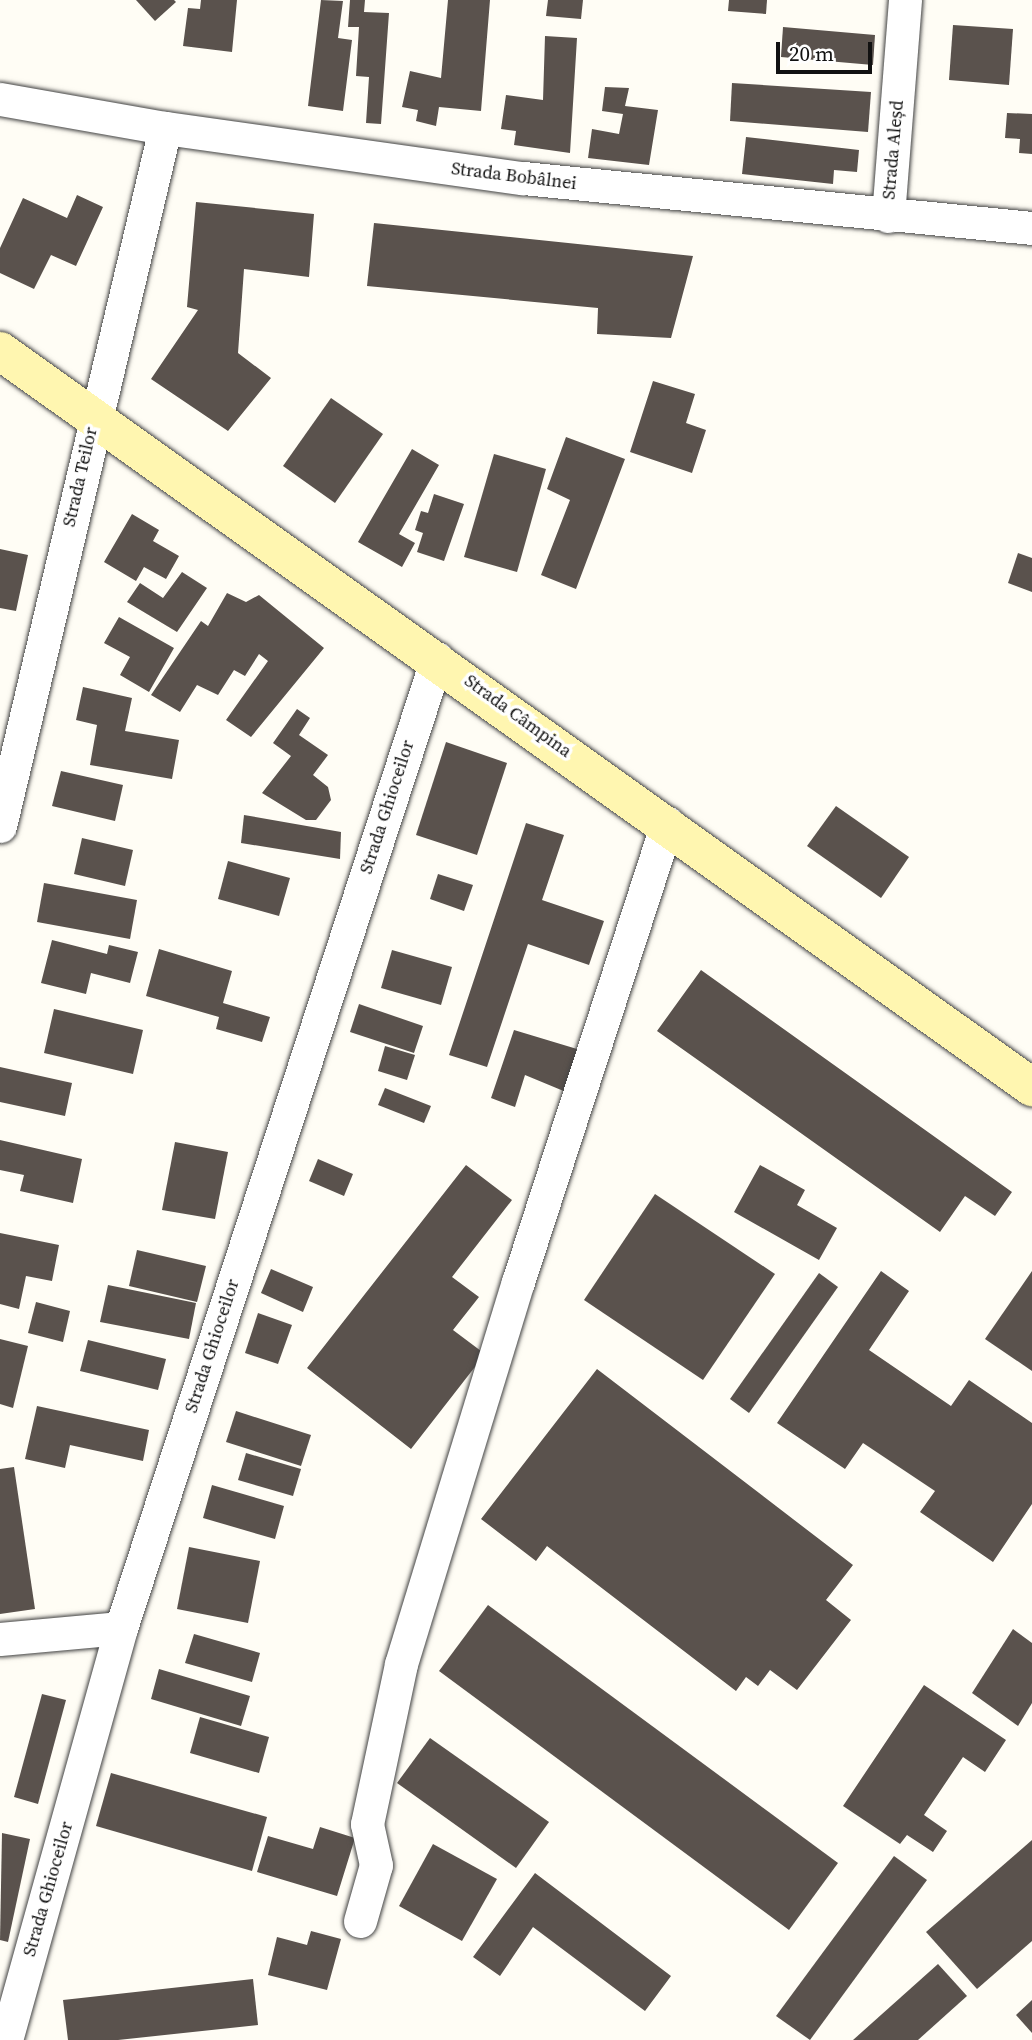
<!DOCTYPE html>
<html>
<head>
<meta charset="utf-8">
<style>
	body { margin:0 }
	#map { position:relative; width:1032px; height:2040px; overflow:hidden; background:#fffdf5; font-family:"Source Serif 4",serif }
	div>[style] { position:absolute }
	.building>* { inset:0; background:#5a524d }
	.roads { filter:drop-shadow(0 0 2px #444) drop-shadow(0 0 2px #444) }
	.minor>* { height:33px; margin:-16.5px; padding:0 16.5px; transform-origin:16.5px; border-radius:16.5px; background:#fff }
	.secondary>* { height:38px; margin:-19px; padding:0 19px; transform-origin:19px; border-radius:19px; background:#fff6b0 }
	span { translate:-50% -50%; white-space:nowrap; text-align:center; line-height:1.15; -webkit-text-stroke:7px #fff; paint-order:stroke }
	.street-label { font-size:18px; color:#111 }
	.scale { position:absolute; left:776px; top:42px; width:96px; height:32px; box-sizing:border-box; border:4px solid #111; border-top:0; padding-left:9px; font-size:21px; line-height:24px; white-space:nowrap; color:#111; -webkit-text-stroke:5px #fff; paint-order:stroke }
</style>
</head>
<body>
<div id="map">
	<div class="building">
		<div style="clip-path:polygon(136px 0,174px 0,176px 2px,155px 21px)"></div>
		<div style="clip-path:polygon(201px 0,237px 0,232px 52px,183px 46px,188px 8px,200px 9px)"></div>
		<div style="clip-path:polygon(321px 0,343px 1px,338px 38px,352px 40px,343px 111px,308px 106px)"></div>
		<div style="clip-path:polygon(350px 0,365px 0,364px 12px,389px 13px,381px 124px,366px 123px,369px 77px,356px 76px,359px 27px,348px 27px)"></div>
		<div style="clip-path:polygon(448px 0,490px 0,481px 111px,439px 107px,436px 126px,416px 121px,418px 110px,402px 107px,410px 71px,441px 78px)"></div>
		<div style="clip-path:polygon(548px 0,583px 0,581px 19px,546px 16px)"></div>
		<div style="clip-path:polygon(729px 0,767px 0,766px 14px,728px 11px)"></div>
		<div style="clip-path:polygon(953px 25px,1013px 29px,1009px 85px,949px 80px)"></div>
		<div style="clip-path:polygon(783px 27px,875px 35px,873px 65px,781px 57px)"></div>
		<div style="clip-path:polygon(545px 36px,577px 38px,570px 153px,514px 145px,516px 131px,501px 129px,506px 95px,543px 100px)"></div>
		<div style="clip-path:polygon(732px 83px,871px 92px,868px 132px,730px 121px)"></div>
		<div style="clip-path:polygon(605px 87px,629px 88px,625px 106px,658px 110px,649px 165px,588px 158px,592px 129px,619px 134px,623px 114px,602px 111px)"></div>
		<div style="clip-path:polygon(1007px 113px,1032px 114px,1032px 154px,1019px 153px,1020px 139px,1005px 138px)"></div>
		<div style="clip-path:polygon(746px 137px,859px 150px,857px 172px,834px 170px,833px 184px,742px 174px)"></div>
		<div style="clip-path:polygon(77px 195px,103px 207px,76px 266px,51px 255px,34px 289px,0 273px,0 248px,23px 198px,67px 218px)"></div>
		<div style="clip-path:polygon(196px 202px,314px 214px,309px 277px,244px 269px,238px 353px,271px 378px,228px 431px,151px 379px,198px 310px,187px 307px)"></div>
		<div style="clip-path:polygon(374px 223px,693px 256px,671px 338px,597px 334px,598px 308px,367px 286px)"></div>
		<div style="clip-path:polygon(653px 381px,695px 394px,686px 423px,706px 430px,692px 473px,630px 452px)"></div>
		<div style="clip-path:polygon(331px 398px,383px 434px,335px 503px,283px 466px)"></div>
		<div style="clip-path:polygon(566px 437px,625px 459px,576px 589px,541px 575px,570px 500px,547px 489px)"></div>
		<div style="clip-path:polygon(412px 449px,439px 465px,399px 534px,415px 543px,402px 567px,358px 542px)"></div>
		<div style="clip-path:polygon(494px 454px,546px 469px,517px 572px,464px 557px)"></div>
		<div style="clip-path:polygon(434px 494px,464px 504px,444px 561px,417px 552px,423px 533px,415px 530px,421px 511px,428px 513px)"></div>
		<div style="clip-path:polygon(132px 514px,159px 530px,153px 541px,179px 556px,166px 579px,144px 567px,136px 581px,104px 562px)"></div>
		<div style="clip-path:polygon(0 549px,28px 555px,16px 611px,0 608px)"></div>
		<div style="clip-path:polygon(1018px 553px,1032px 558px,1032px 592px,1008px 583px)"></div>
		<div style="clip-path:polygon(182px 572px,207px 588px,177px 632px,127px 602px,140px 583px,163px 598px)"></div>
		<div style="clip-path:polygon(227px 593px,246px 602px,259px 595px,324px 648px,251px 737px,226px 720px,268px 661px,259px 654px,245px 676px,234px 670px,218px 695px,197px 685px,180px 712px,151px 695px,201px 621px,208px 626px)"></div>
		<div style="clip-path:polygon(119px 617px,174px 648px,149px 692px,120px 675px,130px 657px,104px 643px)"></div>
		<div style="clip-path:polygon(83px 687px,132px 698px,125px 731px,179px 740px,172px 779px,90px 765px,97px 725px,76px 720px)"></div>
		<div style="clip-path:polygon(297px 709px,310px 718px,299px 735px,328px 755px,313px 775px,328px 787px,331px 800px,316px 820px,306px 820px,262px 793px,291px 756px,273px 743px)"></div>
		<div style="clip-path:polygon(446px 742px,507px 763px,477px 855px,416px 835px)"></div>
		<div style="clip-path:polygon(61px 771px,123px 785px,115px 821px,52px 806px)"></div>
		<div style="clip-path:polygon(836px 806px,909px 857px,881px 898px,807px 846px)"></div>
		<div style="clip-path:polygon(244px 815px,341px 832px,340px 859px,241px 843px)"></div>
		<div style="clip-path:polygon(526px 823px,564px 835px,542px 900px,604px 921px,589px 965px,528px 944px,487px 1067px,449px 1055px)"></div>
		<div style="clip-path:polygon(82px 838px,133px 850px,125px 886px,74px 874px)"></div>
		<div style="clip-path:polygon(228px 861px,290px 878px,279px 916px,218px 899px)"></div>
		<div style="clip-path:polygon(438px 874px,473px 885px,464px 911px,430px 899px)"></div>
		<div style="clip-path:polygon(44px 883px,137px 900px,130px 939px,37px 922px)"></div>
		<div style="clip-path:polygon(52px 940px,107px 954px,109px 945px,138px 952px,130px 983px,91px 973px,86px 994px,41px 983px)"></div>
		<div style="clip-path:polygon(159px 949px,232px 971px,223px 1003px,270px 1017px,262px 1042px,216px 1029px,219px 1017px,146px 996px)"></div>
		<div style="clip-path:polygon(392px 950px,452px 967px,441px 1005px,381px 988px)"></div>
		<div style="clip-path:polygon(701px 970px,1012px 1192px,995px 1216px,965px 1196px,940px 1232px,657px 1031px)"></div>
		<div style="clip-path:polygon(359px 1004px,423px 1026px,414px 1053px,350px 1032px)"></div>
		<div style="clip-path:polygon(54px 1009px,143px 1030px,133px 1074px,44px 1053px)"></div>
		<div style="clip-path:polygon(514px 1030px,577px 1049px,566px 1092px,525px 1075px,515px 1107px,491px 1098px)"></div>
		<div style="clip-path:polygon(385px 1046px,415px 1055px,407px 1080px,378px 1071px)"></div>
		<div style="clip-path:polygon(0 1067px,72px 1083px,65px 1116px,0 1102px)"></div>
		<div style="clip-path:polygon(385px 1088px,431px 1106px,424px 1123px,378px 1105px)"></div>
		<div style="clip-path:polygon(0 1140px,82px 1159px,73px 1203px,20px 1191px,24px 1175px,0 1170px)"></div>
		<div style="clip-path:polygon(175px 1142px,228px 1152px,215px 1219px,162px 1210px)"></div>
		<div style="clip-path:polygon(318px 1159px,353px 1174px,344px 1196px,309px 1181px)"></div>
		<div style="clip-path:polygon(466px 1165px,512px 1200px,452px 1277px,479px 1297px,453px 1330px,485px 1354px,411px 1449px,307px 1368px)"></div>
		<div style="clip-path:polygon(760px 1165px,805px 1190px,797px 1205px,837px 1228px,819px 1260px,734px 1212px)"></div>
		<div style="clip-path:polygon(655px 1194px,775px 1274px,703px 1380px,584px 1300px)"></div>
		<div style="clip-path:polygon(0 1233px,59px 1245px,52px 1281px,26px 1276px,19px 1309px,0 1304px)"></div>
		<div style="clip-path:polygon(137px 1250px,206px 1266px,197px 1302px,129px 1286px)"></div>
		<div style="clip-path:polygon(271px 1269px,313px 1287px,303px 1312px,261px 1293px)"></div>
		<div style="clip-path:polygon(881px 1271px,909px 1291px,869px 1350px,951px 1406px,969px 1380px,1032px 1423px,1032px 1504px,993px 1562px,920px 1512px,935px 1491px,863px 1443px,845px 1469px,777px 1423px)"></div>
		<div style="clip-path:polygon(1032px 1271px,1032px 1371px,985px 1339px)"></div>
		<div style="clip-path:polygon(819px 1273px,838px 1287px,749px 1413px,730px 1399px)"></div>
		<div style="clip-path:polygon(108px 1285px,196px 1303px,189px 1339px,100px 1322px)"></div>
		<div style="clip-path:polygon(36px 1302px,70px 1311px,63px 1342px,28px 1333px)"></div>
		<div style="clip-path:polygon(258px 1313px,292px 1325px,278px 1364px,245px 1353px)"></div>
		<div style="clip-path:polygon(0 1339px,28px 1346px,13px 1408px,0 1404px)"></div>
		<div style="clip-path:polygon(88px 1340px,166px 1359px,158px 1390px,80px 1371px)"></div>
		<div style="clip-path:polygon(597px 1369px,853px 1565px,826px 1600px,851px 1620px,797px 1690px,770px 1670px,758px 1686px,746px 1677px,736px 1691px,547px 1546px,536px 1561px,481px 1519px)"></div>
		<div style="clip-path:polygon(37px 1406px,149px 1430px,143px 1461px,70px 1445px,65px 1468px,25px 1459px)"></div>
		<div style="clip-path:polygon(236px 1411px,311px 1435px,301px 1466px,226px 1442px)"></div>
		<div style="clip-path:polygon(246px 1453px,301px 1469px,293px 1496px,238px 1480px)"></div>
		<div style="clip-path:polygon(14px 1467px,35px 1609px,0 1614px,0 1469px)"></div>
		<div style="clip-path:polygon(212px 1485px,284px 1506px,275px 1539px,203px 1518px)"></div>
		<div style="clip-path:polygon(189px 1547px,260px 1561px,248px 1623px,177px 1609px)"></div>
		<div style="clip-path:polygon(488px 1605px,838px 1863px,789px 1930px,439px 1671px)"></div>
		<div style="clip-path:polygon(1013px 1629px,1032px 1643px,1032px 1703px,1018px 1726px,972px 1693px)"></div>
		<div style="clip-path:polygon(194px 1634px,260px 1653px,252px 1682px,185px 1663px)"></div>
		<div style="clip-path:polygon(159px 1669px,250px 1696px,241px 1726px,151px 1699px)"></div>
		<div style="clip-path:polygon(924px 1685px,1006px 1740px,985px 1772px,963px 1757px,924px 1815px,947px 1831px,933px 1852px,907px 1835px,900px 1844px,843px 1806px)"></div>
		<div style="clip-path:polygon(42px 1694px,66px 1700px,38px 1804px,14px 1797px)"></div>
		<div style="clip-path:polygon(200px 1717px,269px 1737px,259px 1773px,190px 1753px)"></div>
		<div style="clip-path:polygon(430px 1738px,549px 1822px,516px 1868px,397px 1783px)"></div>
		<div style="clip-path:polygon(111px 1773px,267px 1817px,252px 1871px,96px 1826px)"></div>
		<div style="clip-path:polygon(320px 1827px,355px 1838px,337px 1896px,257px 1872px,268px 1836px,313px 1849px)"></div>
		<div style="clip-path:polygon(2px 1833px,30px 1839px,8px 1942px,0 1940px)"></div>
		<div style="clip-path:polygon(1032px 1840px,1032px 1941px,977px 1989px,926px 1932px)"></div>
		<div style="clip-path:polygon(433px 1844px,497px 1879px,462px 1941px,399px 1906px)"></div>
		<div style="clip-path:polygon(894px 1856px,927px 1880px,810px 2040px,776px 2016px)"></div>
		<div style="clip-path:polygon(535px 1873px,671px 1976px,645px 2011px,533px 1927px,500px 1976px,473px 1957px)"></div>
		<div style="clip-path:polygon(311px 1931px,341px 1939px,327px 1990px,268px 1975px,277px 1937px,307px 1945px)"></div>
		<div style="clip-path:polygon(938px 1964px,967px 1996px,918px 2040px,853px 2040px)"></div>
		<div style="clip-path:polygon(253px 1979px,258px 2025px,118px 2040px,68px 2040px,63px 2000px)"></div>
		<div style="clip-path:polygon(1032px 2000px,1032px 2033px,1016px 2015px)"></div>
	</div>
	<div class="roads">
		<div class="minor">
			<div style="left:0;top:99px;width:168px;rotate:10deg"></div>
			<div style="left:165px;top:128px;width:361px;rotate:8deg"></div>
			<div style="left:523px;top:178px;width:511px;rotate:5.61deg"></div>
			<div style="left:888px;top:216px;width:217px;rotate:-85.5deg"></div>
			<div style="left:0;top:826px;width:717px;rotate:-76.7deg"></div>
			<div style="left:0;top:1639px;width:121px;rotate:-5.2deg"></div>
			<div style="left:360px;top:1921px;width:58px;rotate:-74.1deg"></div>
			<div style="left:376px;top:1865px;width:42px;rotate:-102.4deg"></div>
			<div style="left:367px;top:1824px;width:164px;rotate:-78deg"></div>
			<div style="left:401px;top:1664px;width:400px;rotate:-73deg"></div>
			<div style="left:518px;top:1282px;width:483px;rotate:-72deg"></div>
			<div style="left:6px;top:2040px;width:428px;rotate:-74.4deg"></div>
			<div style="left:121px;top:1628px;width:1020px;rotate:-71.96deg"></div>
		</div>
		<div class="secondary">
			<div style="left:0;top:351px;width:1268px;rotate:35.5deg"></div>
		</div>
	</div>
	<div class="street-label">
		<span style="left:893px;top:150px;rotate:-85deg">Strada Aleșd</span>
		<span style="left:514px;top:176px;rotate:7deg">Strada Bobâlnei</span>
		<span style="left:80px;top:477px;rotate:-77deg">Strada Teilor</span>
		<span style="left:518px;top:716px;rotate:36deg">Strada Câmpina</span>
		<span style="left:387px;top:807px;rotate:-72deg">Strada Ghioceilor</span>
		<span style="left:212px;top:1346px;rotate:-72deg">Strada Ghioceilor</span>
		<span style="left:48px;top:1889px;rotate:-74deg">Strada Ghioceilor</span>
	</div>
	<div class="scale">20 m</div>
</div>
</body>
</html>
